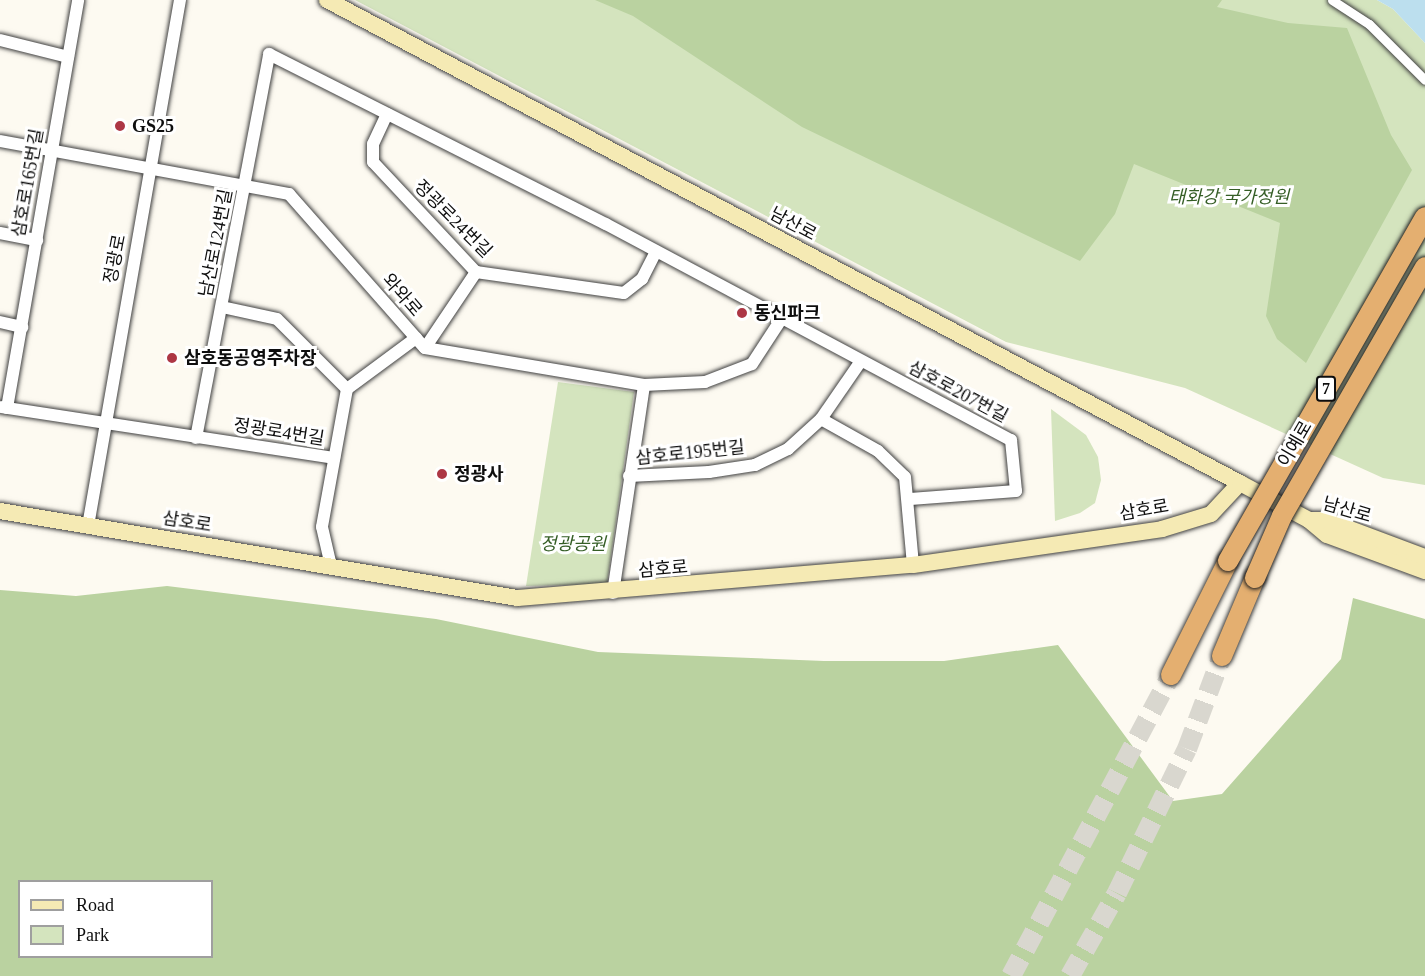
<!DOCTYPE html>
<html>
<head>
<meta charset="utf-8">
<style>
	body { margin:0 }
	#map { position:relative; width:1425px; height:976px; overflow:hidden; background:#fdfaf1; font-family:"Times New Roman","Noto Sans KR",serif }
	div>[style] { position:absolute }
	.green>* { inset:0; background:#d4e4be }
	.forest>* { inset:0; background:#bad2a0 }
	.water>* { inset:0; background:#bcdfee }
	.trunk-tunnel>* { height:20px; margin-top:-10px; transform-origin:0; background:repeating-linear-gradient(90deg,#d9d7cf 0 20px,transparent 0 30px) }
	.roads { filter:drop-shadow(0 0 2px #414141) drop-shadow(0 0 2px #414141) }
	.pedestrian>* { height:9px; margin:-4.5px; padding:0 4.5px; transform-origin:4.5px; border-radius:4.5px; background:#fff }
	.minor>* { height:12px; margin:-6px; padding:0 6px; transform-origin:6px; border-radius:6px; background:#fff }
	.secondary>* { height:16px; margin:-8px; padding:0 8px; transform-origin:8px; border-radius:8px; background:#f5eab4 }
	.trunk>* { height:20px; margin:-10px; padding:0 10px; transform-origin:10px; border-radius:10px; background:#e4af70 }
	.bridges { filter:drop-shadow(0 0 2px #1f1f1f) drop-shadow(0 0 2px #1f1f1f) }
	.trunk-bridge>* { height:20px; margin:-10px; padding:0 10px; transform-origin:10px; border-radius:10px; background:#e4af70 }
	.dots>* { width:16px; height:16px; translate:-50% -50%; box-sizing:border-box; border:3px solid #fff; border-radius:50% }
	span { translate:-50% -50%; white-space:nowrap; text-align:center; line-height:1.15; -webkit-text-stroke:6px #fff; paint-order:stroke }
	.shield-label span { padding:2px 4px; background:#fff; border:2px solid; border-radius:4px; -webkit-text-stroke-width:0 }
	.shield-label { font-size:16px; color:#0e0e0e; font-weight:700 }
	.poi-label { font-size:18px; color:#0e0e0e; font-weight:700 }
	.left { translate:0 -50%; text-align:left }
	.street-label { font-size:18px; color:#0e0e0e }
	.park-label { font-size:18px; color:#355e26; font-style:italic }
	.legend { position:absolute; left:18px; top:880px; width:195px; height:78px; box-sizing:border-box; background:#fff; border:2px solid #9f9f9f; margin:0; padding:8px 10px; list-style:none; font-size:18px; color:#0e0e0e }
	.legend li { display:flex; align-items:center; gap:12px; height:30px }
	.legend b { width:30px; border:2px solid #9f9f9f }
</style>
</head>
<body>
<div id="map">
	<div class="green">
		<div style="clip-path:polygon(355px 0,1377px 0,1393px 9px,1425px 43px,1425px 485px,1383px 478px,1185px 388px,1006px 342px)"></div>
		<div style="clip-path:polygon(558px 382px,634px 392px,607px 584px,526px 586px)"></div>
		<div style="clip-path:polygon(1051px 409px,1086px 435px,1098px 457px,1101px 480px,1095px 503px,1080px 513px,1055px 521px)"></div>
	</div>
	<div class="forest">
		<div style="clip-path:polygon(595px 0,1222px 0,1217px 7px,1288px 23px,1347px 28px,1391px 135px,1412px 170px,1306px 363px,1277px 339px,1266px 316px,1280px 223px,1134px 164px,1115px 214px,1080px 261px,802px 127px,633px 16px)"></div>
		<div style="clip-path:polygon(evenodd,167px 586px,436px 619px,598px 652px,824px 661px,944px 661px,1058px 645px,1173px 801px,1222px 794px,1341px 659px,1353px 598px,1425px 619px,1425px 976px,0 976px,0 590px,76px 596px,167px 586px,20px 882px,212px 882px,212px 956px,20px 956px,20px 882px)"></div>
	</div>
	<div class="water">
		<div style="clip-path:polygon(1377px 0,1425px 0,1425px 43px,1393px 9px)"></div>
	</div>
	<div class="trunk-tunnel">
		<div style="left:1011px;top:976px;width:341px;rotate:-62deg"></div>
		<div style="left:1070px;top:976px;width:95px;rotate:-60.5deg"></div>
		<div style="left:1117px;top:893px;width:160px;rotate:-64.1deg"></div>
		<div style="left:1187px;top:749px;width:99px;rotate:-69.4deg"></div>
	</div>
	<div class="roads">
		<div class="pedestrian">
			<div style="left:1332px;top:0;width:44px;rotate:33deg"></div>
			<div style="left:1369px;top:24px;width:79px;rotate:45deg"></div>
		</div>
		<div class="minor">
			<div style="left:0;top:40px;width:70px;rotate:14deg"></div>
			<div style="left:387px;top:114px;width:33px;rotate:115deg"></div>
			<div style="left:373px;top:144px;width:18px;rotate:90deg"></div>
			<div style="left:373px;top:162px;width:151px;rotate:46.9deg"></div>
			<div style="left:476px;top:272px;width:149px;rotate:8.1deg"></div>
			<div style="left:624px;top:293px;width:23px;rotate:-38deg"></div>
			<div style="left:642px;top:279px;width:31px;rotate:-63deg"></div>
			<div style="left:0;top:141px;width:294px;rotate:10.4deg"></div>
			<div style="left:289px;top:194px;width:205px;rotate:48.6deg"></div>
			<div style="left:425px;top:348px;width:222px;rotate:9.6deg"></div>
			<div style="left:644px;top:385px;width:61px;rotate:-2.8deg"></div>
			<div style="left:705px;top:382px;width:50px;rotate:-21deg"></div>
			<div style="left:752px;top:364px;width:55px;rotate:-56.9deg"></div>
			<div style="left:0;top:233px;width:38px;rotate:11deg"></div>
			<div style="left:222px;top:307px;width:56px;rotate:12.3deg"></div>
			<div style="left:277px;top:319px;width:99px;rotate:45deg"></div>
			<div style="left:347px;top:389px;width:140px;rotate:100.3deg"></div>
			<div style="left:322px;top:527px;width:40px;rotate:77deg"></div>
			<div style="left:0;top:322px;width:23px;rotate:13deg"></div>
			<div style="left:425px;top:348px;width:92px;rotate:-56.1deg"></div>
			<div style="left:347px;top:389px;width:86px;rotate:-36.5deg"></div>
			<div style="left:1px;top:407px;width:337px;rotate:8.7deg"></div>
			<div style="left:7px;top:408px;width:414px;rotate:-80.1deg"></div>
			<div style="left:821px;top:419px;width:65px;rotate:29.3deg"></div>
			<div style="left:878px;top:451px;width:37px;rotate:44deg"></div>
			<div style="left:905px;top:477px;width:88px;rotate:84.8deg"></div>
			<div style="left:196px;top:438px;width:391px;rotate:-79.2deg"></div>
			<div style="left:269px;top:54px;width:377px;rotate:26.8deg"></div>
			<div style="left:606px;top:224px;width:459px;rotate:28.1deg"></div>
			<div style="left:1011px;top:440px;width:51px;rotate:84.4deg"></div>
			<div style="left:1016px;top:491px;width:106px;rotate:175.7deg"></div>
			<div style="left:629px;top:476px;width:80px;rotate:-2.9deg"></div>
			<div style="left:709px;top:472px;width:47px;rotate:-8.7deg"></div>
			<div style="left:755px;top:465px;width:37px;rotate:-26deg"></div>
			<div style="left:788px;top:449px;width:45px;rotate:-42.3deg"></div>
			<div style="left:821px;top:419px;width:70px;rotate:-55.4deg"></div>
			<div style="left:88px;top:526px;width:534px;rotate:-80.08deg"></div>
			<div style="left:613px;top:593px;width:210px;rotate:-81.5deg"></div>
		</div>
		<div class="secondary">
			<div style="left:327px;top:0;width:1033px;rotate:27.88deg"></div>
			<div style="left:0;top:511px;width:524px;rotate:9.55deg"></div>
			<div style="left:517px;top:598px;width:397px;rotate:-4.8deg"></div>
			<div style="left:913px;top:565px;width:252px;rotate:-8.2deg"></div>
			<div style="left:1162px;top:529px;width:51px;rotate:-17deg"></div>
			<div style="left:1211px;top:514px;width:42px;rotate:-46.9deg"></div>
			<div style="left:1240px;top:483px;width:78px;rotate:28.2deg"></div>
			<div style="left:1309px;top:520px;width:23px;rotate:40deg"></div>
			<div style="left:1327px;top:535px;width:104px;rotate:20.2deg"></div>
			<div style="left:1310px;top:520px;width:16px"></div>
			<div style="left:1326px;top:520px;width:106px;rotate:20.5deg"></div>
		</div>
		<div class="trunk">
			<div style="left:1222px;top:656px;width:85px;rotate:-67.1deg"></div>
			<div style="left:1171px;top:675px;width:127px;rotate:-63.4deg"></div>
		</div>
	</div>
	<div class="bridges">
		<div class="trunk-bridge">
			<div style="left:1228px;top:561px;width:396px;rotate:-60.2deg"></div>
			<div style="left:1255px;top:578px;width:68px;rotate:-66.5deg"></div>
			<div style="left:1282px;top:516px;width:287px;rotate:-60.1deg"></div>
		</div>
	</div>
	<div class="dots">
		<div style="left:120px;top:126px;background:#ad3745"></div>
		<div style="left:742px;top:313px;background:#ad3745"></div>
		<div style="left:172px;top:358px;background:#ad3745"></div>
		<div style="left:442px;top:474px;background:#ad3745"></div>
	</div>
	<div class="shield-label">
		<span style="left:1326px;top:389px">7</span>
	</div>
	<div class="poi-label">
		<span class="left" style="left:132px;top:126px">GS25</span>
		<span class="left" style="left:754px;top:313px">동신파크</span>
		<span class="left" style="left:184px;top:358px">삼호동공영주차장</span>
		<span class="left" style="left:454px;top:474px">정광사</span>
	</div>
	<div class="street-label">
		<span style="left:28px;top:183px;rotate:-80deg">삼호로165번길</span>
		<span style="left:453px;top:219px;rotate:45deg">정광로24번길</span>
		<span style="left:793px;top:224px;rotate:28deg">남산로</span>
		<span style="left:216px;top:243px;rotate:-79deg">남산로124번길</span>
		<span style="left:115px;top:259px;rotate:-79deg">정광로</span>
		<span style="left:402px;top:295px;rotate:49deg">와와로</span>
		<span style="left:958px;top:392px;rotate:28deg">삼호로207번길</span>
		<span style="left:279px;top:432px;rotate:9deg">정광로4번길</span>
		<span style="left:1295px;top:444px;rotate:-60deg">이예로</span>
		<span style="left:690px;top:453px;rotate:-6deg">삼호로195번길</span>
		<span style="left:1144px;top:510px;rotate:-10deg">삼호로</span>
		<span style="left:1347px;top:510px;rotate:16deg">남산로</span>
		<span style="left:187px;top:522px;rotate:9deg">삼호로</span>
		<span style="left:663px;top:569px;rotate:-5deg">삼호로</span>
	</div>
	<div class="park-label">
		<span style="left:1229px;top:197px">태화강 국가정원</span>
		<span style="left:573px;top:544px">정광공원</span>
	</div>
	<ul class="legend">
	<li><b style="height:8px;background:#f5eab4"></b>Road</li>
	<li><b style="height:16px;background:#d4e4be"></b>Park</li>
	</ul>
</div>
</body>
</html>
